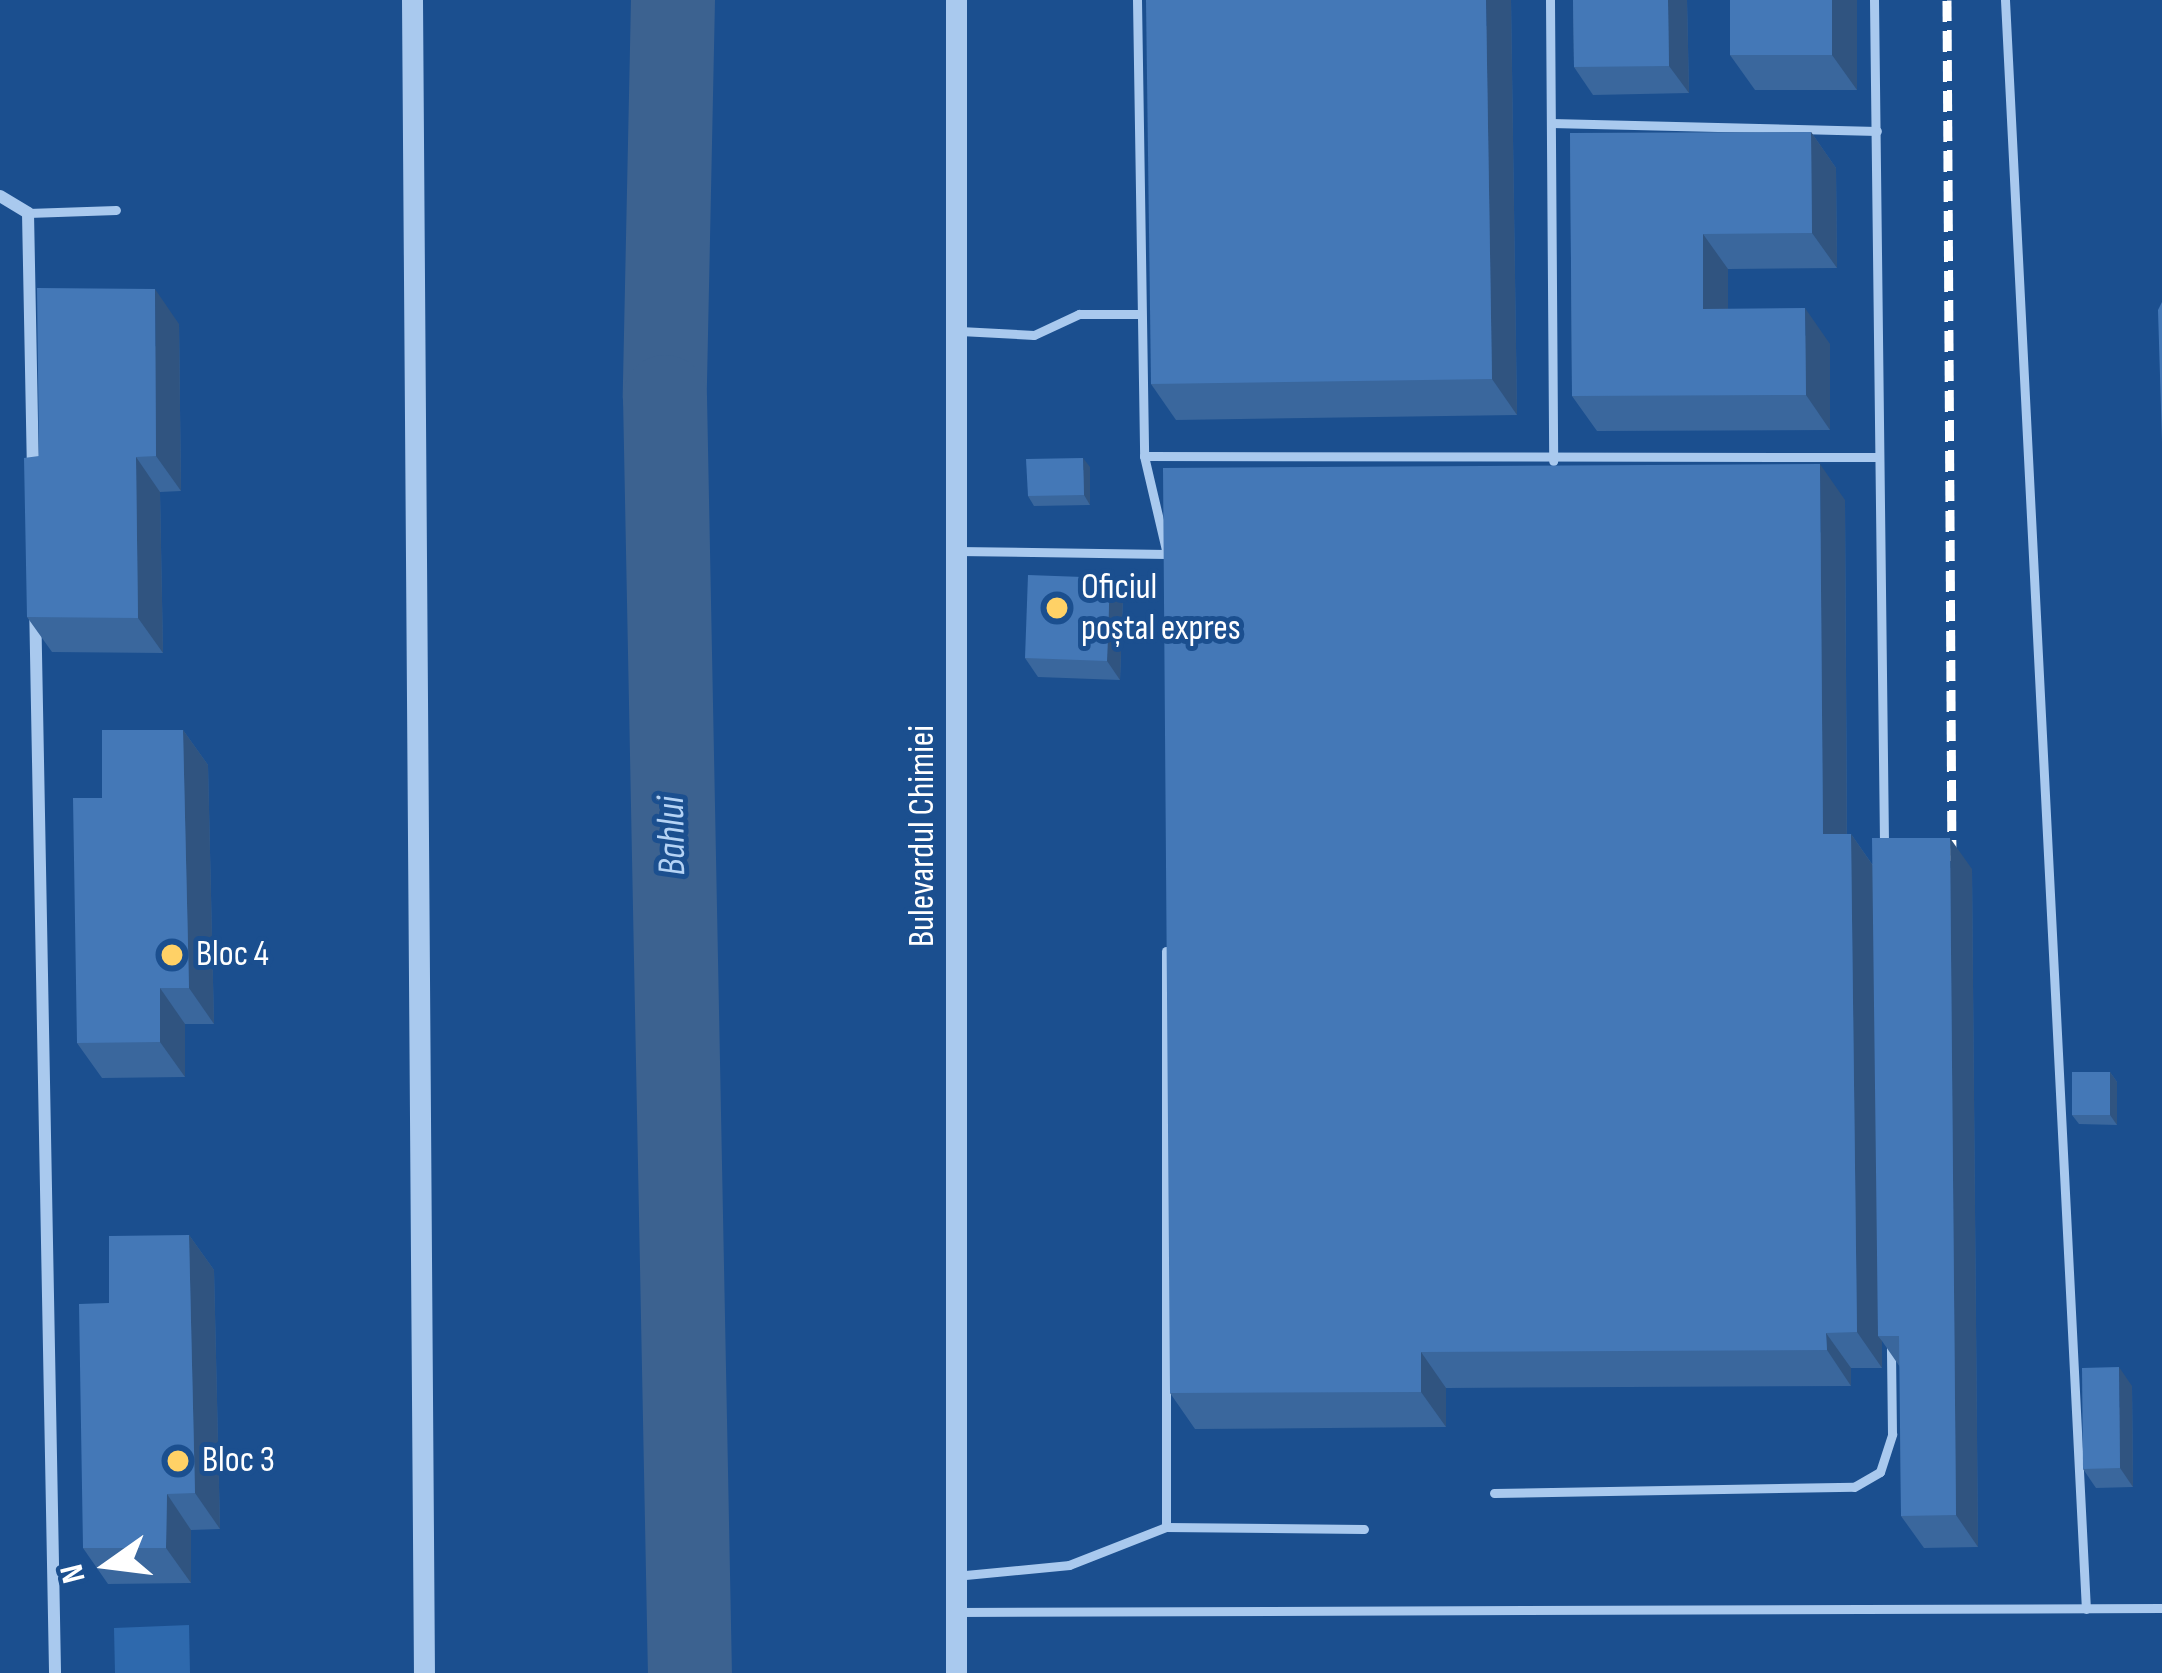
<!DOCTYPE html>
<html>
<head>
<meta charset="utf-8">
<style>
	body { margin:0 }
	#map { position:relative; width:2162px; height:1673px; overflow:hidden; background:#1b4f8f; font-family:"Sofia Sans Condensed",sans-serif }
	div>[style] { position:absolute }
	.green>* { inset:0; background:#2e69ad }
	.river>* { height:84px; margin:-42px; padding:0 42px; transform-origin:42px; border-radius:42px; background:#3c6290 }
	.service>* { height:9px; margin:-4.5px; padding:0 4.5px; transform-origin:4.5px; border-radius:4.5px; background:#a9c9ee }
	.minor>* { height:12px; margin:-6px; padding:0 6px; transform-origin:6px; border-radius:6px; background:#a9c9ee }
	.tertiary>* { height:21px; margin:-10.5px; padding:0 10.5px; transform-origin:10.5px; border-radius:10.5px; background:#a9c9ee }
	.rail>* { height:9px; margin-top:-4.5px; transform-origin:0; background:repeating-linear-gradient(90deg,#fff 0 21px,transparent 0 30px) }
	.wall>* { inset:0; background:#3a679d }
	.shaded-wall>* { inset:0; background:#305480 }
	.building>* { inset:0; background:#4478b7 }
	.dots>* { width:33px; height:33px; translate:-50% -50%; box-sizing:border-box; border:6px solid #1b4f8f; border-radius:50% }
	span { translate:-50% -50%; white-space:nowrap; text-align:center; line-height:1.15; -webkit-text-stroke:10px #1b4f8f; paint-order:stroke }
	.poi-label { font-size:36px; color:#fff }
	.left { translate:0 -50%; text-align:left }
	.street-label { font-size:36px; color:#fff }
	.water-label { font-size:39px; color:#b5d3f5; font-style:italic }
	.north { position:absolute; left:48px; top:1505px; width:120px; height:120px; -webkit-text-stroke:9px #1b4f8f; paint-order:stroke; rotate:256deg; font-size:33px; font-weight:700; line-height:48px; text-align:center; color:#fff }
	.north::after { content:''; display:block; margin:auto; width:42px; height:54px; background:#fff; clip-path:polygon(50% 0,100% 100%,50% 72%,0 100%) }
</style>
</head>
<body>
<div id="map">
	<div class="green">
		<div style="clip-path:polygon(189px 1625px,190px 1673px,115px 1673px,114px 1628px)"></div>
	</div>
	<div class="river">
		<div style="left:673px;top:0;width:397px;rotate:91.2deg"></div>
		<div style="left:665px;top:397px;width:1276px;rotate:88.88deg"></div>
	</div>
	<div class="service">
		<div style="left:1137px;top:0;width:456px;rotate:89.1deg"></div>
		<div style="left:1144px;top:456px;width:97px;rotate:76.8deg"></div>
		<div style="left:1550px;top:0;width:461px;rotate:89.6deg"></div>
		<div style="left:1874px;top:0;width:845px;rotate:89.32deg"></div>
		<div style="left:2005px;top:0;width:1611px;rotate:87.12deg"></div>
		<div style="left:1551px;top:123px;width:326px;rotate:1.4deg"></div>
		<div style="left:28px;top:213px;width:88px;rotate:-2deg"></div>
		<div style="left:960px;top:331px;width:74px;rotate:3.1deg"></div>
		<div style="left:1034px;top:335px;width:50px;rotate:-25deg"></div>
		<div style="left:1079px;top:314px;width:61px"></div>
		<div style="left:1144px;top:456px;width:734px;rotate:0.08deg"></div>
		<div style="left:957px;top:551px;width:210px;rotate:0.8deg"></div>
		<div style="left:1166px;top:951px;width:576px;rotate:90deg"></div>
		<div style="left:1166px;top:1527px;width:198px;rotate:0.6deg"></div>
		<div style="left:1494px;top:1493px;width:360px;rotate:-1deg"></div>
		<div style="left:1854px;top:1487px;width:30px;rotate:-30deg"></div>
		<div style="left:1880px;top:1472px;width:40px;rotate:-72deg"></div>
		<div style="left:1892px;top:1434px;width:86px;rotate:-90.7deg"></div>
		<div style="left:955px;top:1576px;width:115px;rotate:-5.5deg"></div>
		<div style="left:1069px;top:1565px;width:104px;rotate:-21.4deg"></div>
		<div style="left:955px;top:1612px;width:1207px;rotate:-0.19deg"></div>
	</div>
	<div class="minor">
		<div style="left:0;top:196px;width:33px;rotate:31deg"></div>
		<div style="left:28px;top:213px;width:259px;rotate:88.9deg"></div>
		<div style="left:35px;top:600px;width:1073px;rotate:88.93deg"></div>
	</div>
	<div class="tertiary">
		<div style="left:412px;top:0;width:1673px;rotate:89.59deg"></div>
		<div style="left:956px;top:0;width:1673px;rotate:90deg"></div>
	</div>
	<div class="rail">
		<div style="left:1947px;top:0;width:874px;rotate:89.67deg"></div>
	</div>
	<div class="wall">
		<div style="clip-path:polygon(1511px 0,1517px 415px,1176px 420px,1151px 384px)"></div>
		<div style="clip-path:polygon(1573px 0,1687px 0,1689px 93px,1593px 95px,1574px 67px)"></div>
		<div style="clip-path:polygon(1730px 0,1857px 0,1857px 90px,1755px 90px,1730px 55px)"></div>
		<div style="clip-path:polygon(1811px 132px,1836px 168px,1837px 268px,1728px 269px,1728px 309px,1830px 344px,1830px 430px,1597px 431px,1572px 396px,1570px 133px)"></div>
		<div style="clip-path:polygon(179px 324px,181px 491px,160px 492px,163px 653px,52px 652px,27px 617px,39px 456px)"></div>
		<div style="clip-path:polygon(1090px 467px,1090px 505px,1034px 506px,1028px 496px)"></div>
		<div style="clip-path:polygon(1845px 500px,1847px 834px,1851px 834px,1872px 864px,1972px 869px,1978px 1547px,1924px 1548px,1901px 1516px,1900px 1367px,1882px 1341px,1882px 1368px,1851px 1368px,1851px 1386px,1446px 1388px,1446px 1427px,1195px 1429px,1170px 1393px)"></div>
		<div style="clip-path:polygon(1123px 597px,1120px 680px,1038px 677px,1025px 658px)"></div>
		<div style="clip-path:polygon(183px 730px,208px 765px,214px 1024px,185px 1024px,185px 1077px,102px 1078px,77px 1043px,102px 798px)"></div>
		<div style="clip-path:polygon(2110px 1072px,2117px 1082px,2117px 1125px,2079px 1124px,2072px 1115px)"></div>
		<div style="clip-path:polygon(189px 1235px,214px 1270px,220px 1529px,191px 1530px,191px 1583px,108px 1584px,83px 1548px,109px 1303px)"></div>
		<div style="clip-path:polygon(2132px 1386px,2133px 1487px,2096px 1488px,2083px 1469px)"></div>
	</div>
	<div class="shaded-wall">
		<div style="clip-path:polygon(1486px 0,1511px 0,1517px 415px,1492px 379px)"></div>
		<div style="clip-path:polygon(1668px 0,1687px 0,1689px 93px,1669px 66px)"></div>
		<div style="clip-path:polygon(1832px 0,1857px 0,1857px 90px,1832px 55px)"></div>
		<div style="clip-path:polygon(1811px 132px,1836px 168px,1837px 268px,1812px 233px)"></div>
		<div style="clip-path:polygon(1703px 234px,1728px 269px,1728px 344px,1703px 309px)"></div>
		<div style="clip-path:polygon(155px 289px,179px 324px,181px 491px,156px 456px)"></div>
		<div style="clip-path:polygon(1805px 308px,1830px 344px,1830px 430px,1806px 395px)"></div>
		<div style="clip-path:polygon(136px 457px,160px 492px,163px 653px,138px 618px)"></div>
		<div style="clip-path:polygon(1083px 458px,1090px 467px,1090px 505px,1084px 495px)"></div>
		<div style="clip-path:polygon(1820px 464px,1845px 500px,1847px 870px,1823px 834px)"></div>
		<div style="clip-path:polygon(1110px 578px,1123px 597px,1120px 680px,1107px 661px)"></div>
		<div style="clip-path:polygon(183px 730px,208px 765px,214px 1024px,189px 988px)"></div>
		<div style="clip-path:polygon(1851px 834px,1876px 870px,1878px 1336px,1882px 1341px,1882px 1368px,1857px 1332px)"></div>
		<div style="clip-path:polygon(1950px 838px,1972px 869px,1978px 1547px,1956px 1515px)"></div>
		<div style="clip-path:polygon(160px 988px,185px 1024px,185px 1077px,160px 1042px)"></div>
		<div style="clip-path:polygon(2110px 1072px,2117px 1082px,2117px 1125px,2110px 1115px)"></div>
		<div style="clip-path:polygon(189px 1235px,214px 1270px,220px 1529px,195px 1493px)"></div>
		<div style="clip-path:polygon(1826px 1333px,1851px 1368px,1851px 1386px,1827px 1350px)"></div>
		<div style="clip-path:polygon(1421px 1352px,1446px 1388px,1446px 1427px,1421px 1392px)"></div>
		<div style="clip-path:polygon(2119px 1367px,2132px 1386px,2133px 1487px,2120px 1468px)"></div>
		<div style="clip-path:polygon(167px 1494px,191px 1530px,191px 1583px,166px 1548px)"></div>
	</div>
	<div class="building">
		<div style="clip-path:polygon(1146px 0,1486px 0,1492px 379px,1151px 384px)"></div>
		<div style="clip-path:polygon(1573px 0,1668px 0,1669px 66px,1574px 67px)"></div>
		<div style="clip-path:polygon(1730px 0,1832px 0,1832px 55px,1730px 55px)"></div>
		<div style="clip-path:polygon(1811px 132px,1812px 233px,1703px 234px,1703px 309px,1805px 308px,1806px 395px,1572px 396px,1570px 133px)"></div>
		<div style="clip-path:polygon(37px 288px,155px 289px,156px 456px,136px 457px,138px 618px,27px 617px,24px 458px,39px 456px)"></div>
		<div style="clip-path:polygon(2162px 302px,2162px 442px,2158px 310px)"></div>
		<div style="clip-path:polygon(1083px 458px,1084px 495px,1028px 496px,1026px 459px)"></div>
		<div style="clip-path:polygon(1820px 464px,1823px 834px,1851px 834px,1857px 1332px,1826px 1333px,1827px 1350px,1421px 1352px,1421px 1392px,1170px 1393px,1163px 468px)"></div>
		<div style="clip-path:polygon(1028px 575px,1110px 578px,1107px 661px,1025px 658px)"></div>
		<div style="clip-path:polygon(102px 730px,183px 730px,189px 988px,160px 988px,160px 1042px,77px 1043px,73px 798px,102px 798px)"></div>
		<div style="clip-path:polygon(1872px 838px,1950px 838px,1956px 1515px,1901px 1516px,1899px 1336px,1878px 1336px)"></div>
		<div style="clip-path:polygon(2072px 1072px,2110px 1072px,2110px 1115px,2072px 1115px)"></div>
		<div style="clip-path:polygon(189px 1235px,195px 1493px,167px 1494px,166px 1548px,83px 1548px,79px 1304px,109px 1303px,109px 1236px)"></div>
		<div style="clip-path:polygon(2119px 1367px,2120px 1468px,2083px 1469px,2082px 1368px)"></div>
	</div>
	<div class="dots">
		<div style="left:1057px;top:608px;background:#ffd166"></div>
		<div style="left:172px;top:955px;background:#ffd166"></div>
		<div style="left:178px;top:1461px;background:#ffd166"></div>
	</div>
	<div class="poi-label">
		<span class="left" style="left:1081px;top:608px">Oficiul<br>poștal expres</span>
		<span class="left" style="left:196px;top:955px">Bloc 4</span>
		<span class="left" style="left:202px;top:1461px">Bloc 3</span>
	</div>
	<div class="street-label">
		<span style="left:923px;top:836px;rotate:-90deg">Bulevardul Chimiei</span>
	</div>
	<div class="water-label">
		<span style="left:673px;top:836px;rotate:-91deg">Bahlui</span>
	</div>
	<div class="north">N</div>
</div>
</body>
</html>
